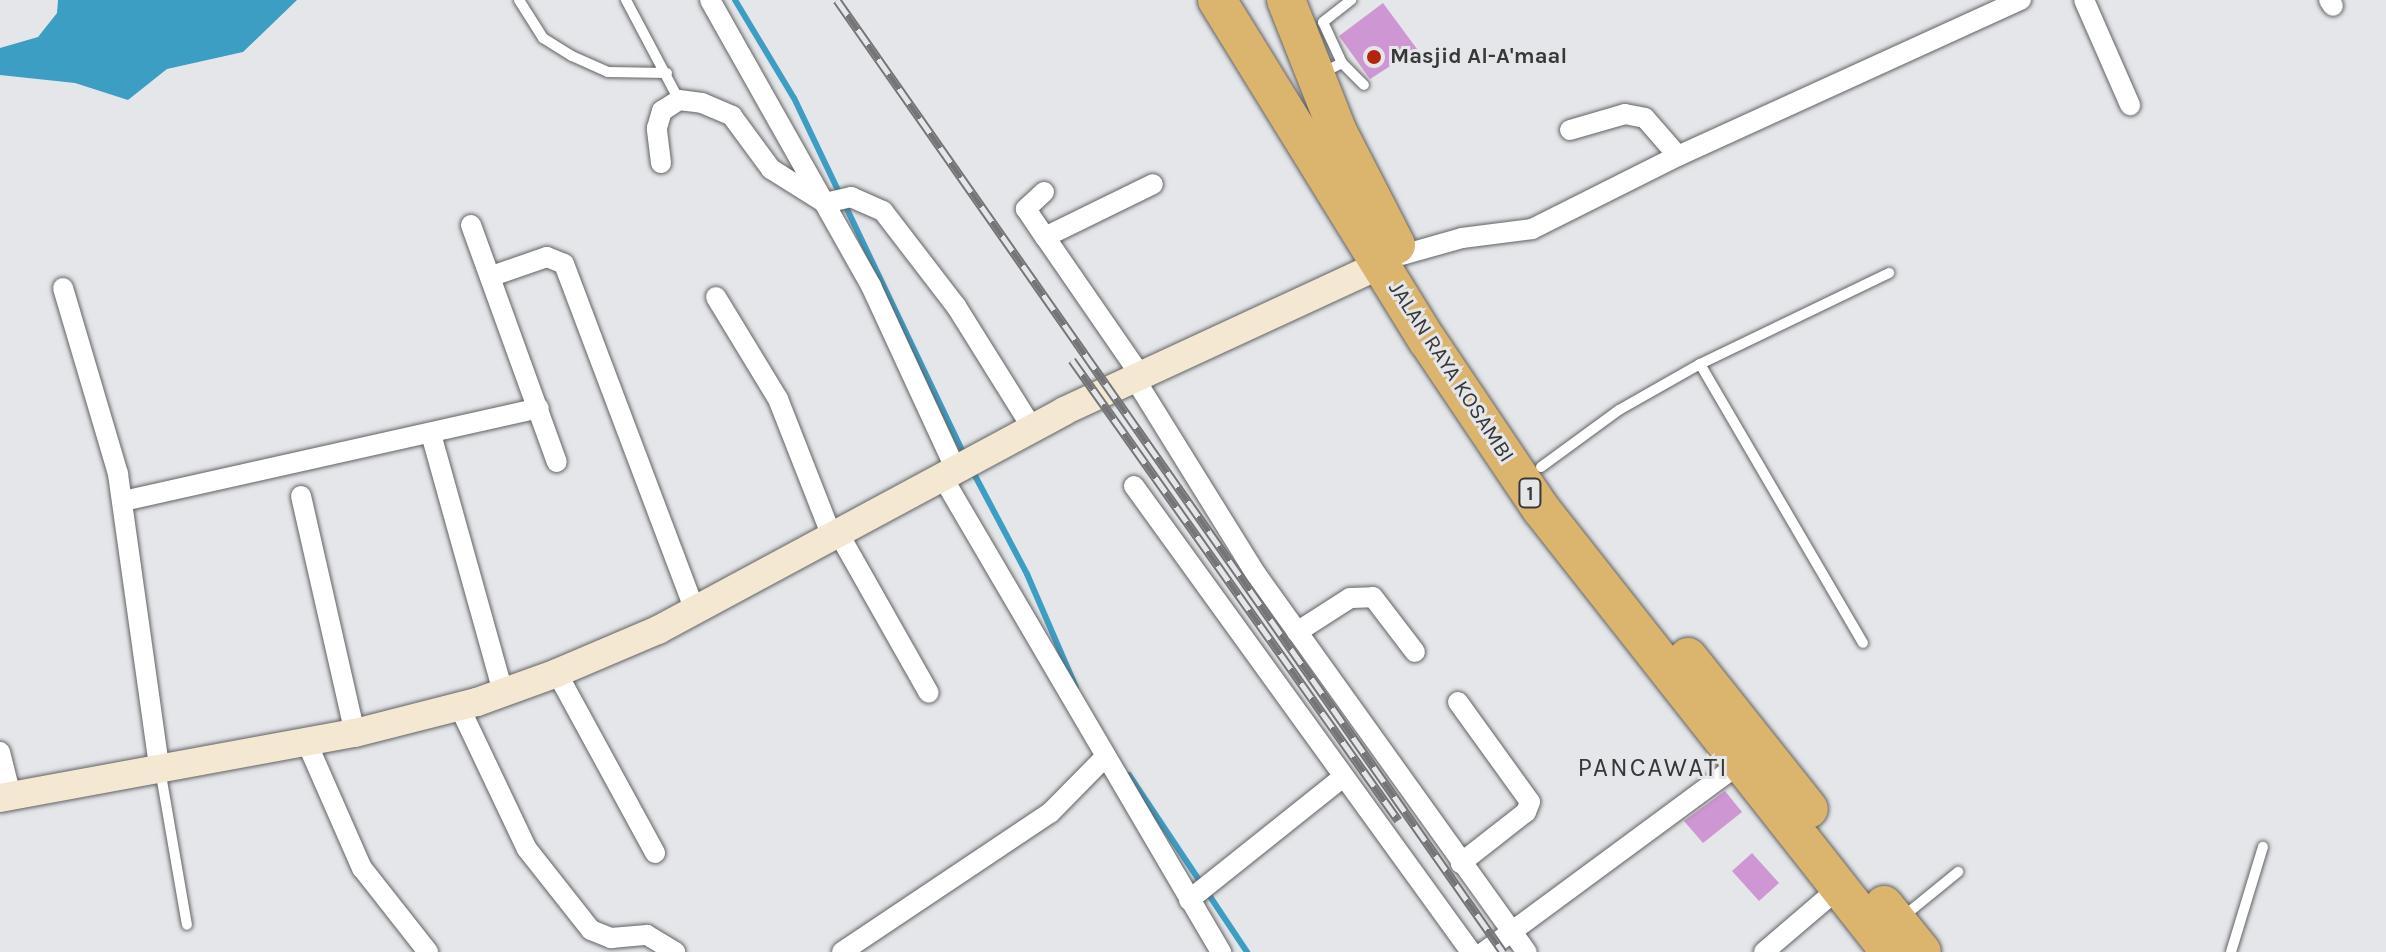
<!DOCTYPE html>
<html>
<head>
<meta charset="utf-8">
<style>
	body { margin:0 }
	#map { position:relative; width:2386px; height:952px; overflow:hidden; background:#e5e6e9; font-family:Karla,sans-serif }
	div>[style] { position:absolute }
	.water>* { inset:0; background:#3d9ec4 }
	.stream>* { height:6px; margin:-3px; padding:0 3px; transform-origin:3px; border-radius:3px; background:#3d9ec4 }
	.building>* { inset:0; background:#ce96d2 }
	.roads { filter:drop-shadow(0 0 2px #616264) drop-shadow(0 0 2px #616264) }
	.lane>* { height:10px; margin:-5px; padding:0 5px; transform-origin:5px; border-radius:5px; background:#fff }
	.street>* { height:20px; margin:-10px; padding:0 10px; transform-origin:10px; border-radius:10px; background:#fff }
	.secondary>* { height:28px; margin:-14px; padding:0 14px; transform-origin:14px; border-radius:14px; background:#f4e8d3 }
	.highway>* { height:38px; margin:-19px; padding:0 19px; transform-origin:19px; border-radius:19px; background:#dbb46d }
	.rail>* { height:9px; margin-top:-4.5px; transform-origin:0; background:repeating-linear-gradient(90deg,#e5e6e9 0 18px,#757577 0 36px); box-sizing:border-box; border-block:2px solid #757577 }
	.dots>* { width:22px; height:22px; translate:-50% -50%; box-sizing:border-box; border:4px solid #e5e6e9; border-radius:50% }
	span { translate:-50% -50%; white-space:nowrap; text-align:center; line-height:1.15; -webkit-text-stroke:6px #e5e6e9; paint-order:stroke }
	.shield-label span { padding:2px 6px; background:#e5e6e9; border:2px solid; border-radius:6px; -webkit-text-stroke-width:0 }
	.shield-label { font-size:20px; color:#383839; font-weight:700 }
	.poi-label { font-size:22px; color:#383839; font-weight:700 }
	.left { translate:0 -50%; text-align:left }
	.street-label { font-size:22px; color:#383839 }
	.quarter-label { font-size:26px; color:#383839; letter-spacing:2px }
</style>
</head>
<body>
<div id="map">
	<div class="water">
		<div style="clip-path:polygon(58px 0,297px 0,243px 52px,167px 69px,128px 100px,75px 83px,0 75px,0 48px,38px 37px,57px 13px)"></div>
	</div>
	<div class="stream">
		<div style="left:735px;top:0;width:114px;rotate:59deg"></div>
		<div style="left:794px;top:98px;width:397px;rotate:64.5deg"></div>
		<div style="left:972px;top:470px;width:118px;rotate:62.1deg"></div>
		<div style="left:1027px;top:574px;width:123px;rotate:66.6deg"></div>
		<div style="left:1129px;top:775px;width:213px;rotate:56.3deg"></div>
	</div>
	<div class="building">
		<div style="clip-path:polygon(1383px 3px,1417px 49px,1370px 79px,1339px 36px)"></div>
		<div style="clip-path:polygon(1725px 791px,1742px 812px,1703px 843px,1684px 821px)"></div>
		<div style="clip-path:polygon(1752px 853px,1779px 883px,1759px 901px,1732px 871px)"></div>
	</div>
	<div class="roads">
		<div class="lane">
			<div style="left:519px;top:0;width:45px;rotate:57.7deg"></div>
			<div style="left:543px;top:38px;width:34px;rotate:32deg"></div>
			<div style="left:572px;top:56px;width:39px;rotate:24deg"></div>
			<div style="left:608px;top:72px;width:59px;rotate:1deg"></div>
			<div style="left:626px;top:0;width:113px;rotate:62.1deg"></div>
			<div style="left:1342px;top:63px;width:31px;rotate:45deg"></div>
			<div style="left:1324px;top:72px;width:20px;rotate:-27deg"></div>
			<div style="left:1342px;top:63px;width:45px;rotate:-114.9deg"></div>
			<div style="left:1323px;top:22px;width:36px;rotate:-38deg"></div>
			<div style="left:1700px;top:364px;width:323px;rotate:59.7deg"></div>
			<div style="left:1541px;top:467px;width:97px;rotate:-36.2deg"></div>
			<div style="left:1619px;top:410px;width:93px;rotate:-29.6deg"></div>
			<div style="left:1700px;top:364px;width:210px;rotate:-25.7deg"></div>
			<div style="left:160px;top:769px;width:158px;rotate:80.2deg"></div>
			<div style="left:1904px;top:916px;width:70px;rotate:-39.2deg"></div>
			<div style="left:2231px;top:952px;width:110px;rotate:-73.1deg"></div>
		</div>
		<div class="street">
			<div style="left:710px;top:0;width:328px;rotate:60.6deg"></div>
			<div style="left:871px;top:286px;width:203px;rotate:65.2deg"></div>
			<div style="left:2084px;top:0;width:115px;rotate:66.3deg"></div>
			<div style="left:2329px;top:0;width:7px;rotate:56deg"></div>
			<div style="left:1570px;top:130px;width:57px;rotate:-16.2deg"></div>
			<div style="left:1625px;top:114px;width:20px;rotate:11deg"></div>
			<div style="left:1645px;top:118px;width:50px;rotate:49deg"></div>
			<div style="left:661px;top:163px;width:35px;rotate:-97deg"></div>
			<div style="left:657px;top:128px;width:18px;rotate:-74deg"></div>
			<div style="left:662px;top:111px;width:20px;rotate:-33deg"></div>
			<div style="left:679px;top:100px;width:23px;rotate:7deg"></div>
			<div style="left:702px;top:103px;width:33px;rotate:23deg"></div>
			<div style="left:732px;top:116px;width:66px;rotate:53.7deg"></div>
			<div style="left:771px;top:169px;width:64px;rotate:32.2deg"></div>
			<div style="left:825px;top:203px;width:27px;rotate:-13deg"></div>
			<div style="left:851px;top:197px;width:35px;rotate:24deg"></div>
			<div style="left:883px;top:211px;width:120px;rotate:52.5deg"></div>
			<div style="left:956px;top:306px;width:145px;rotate:58deg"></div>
			<div style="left:1044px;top:192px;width:25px;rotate:137deg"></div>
			<div style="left:1026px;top:209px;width:34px;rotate:56deg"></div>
			<div style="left:471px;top:225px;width:252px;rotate:70.1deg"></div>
			<div style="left:1402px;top:255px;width:62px;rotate:-15.8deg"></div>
			<div style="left:1462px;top:238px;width:71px;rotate:-7.3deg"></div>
			<div style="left:1532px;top:229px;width:163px;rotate:-26.6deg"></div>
			<div style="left:1678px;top:156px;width:377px;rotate:-24.5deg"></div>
			<div style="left:492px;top:276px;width:58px;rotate:-19.1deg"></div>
			<div style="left:547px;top:257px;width:18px;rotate:22deg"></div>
			<div style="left:564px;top:264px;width:370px;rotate:69.3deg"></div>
			<div style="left:63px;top:288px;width:194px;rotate:73.5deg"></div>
			<div style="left:118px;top:474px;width:294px;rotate:82deg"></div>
			<div style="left:716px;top:297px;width:119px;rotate:58.7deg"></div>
			<div style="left:778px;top:399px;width:150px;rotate:68.6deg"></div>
			<div style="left:1141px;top:376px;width:169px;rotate:-124.6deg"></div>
			<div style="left:1045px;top:237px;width:120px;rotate:-26.1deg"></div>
			<div style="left:1135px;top:379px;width:229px;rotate:58.2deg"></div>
			<div style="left:1256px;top:574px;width:465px;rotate:54.4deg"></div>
			<div style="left:431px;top:434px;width:268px;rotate:74.4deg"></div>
			<div style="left:943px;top:478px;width:550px;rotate:59.61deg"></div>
			<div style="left:1134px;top:486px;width:575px;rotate:54.13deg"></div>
			<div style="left:301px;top:496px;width:243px;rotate:77.2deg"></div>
			<div style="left:123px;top:501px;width:426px;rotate:-12.6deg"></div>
			<div style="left:840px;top:536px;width:180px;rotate:60.5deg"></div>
			<div style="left:1297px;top:632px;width:63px;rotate:-32.7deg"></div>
			<div style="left:1350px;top:598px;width:23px;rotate:-2deg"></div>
			<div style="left:1373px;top:597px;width:69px;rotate:52.6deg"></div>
			<div style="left:557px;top:673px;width:205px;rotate:61.4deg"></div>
			<div style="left:1458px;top:702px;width:123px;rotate:54.2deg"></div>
			<div style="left:1530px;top:802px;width:11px;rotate:112deg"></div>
			<div style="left:1526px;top:812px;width:83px;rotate:141.9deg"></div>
			<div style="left:459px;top:706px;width:158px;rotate:64.6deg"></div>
			<div style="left:527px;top:849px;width:103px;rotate:51.7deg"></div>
			<div style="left:591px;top:930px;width:22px;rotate:22deg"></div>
			<div style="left:611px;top:938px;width:36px;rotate:-5deg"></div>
			<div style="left:647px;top:935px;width:33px;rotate:31deg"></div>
			<div style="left:307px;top:743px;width:137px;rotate:66.3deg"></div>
			<div style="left:362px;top:868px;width:107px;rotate:51.8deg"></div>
			<div style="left:0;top:752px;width:45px;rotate:76deg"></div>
			<div style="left:1189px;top:900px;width:196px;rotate:-38.6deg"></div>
			<div style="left:842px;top:952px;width:250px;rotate:-33.8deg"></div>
			<div style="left:1050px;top:813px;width:77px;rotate:-45.5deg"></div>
			<div style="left:1484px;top:952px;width:317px;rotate:-36.4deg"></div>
			<div style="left:1764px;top:952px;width:99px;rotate:-40.5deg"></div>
		</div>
		<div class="secondary">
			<div style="left:0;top:798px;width:361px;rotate:-10.4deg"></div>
			<div style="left:355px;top:733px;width:126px;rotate:-14.3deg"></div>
			<div style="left:477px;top:702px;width:85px;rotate:-19.9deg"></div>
			<div style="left:557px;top:673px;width:110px;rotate:-23.1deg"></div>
			<div style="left:658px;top:630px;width:461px;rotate:-28.3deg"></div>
			<div style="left:1064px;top:411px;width:350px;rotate:-24.8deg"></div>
		</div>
		<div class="highway">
			<div style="left:1217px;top:0;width:401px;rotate:58.3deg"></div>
			<div style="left:1428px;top:341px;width:202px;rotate:56.1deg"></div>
			<div style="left:1541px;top:509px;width:564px;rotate:51.77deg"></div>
			<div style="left:1286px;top:0;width:142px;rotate:68.5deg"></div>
			<div style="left:1338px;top:132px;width:127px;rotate:62.8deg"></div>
			<div style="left:1688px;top:657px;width:194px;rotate:51.5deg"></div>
			<div style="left:1884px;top:905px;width:60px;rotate:51deg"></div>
		</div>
	</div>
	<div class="rail">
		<div style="left:837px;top:0;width:1162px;rotate:55.02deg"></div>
		<div style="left:1072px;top:360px;width:564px;rotate:54.67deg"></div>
	</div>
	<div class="dots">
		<div style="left:1374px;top:57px;background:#b3260c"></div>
	</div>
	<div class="shield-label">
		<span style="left:1530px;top:493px">1</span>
	</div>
	<div class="poi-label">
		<span class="left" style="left:1390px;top:57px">Masjid Al-A'maal</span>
	</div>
	<div class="street-label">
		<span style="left:1451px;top:372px;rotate:57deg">JALAN RAYA KOSAMBI</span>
	</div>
	<div class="quarter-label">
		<span style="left:1653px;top:768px">PANCAWATI</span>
	</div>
</div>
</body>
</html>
